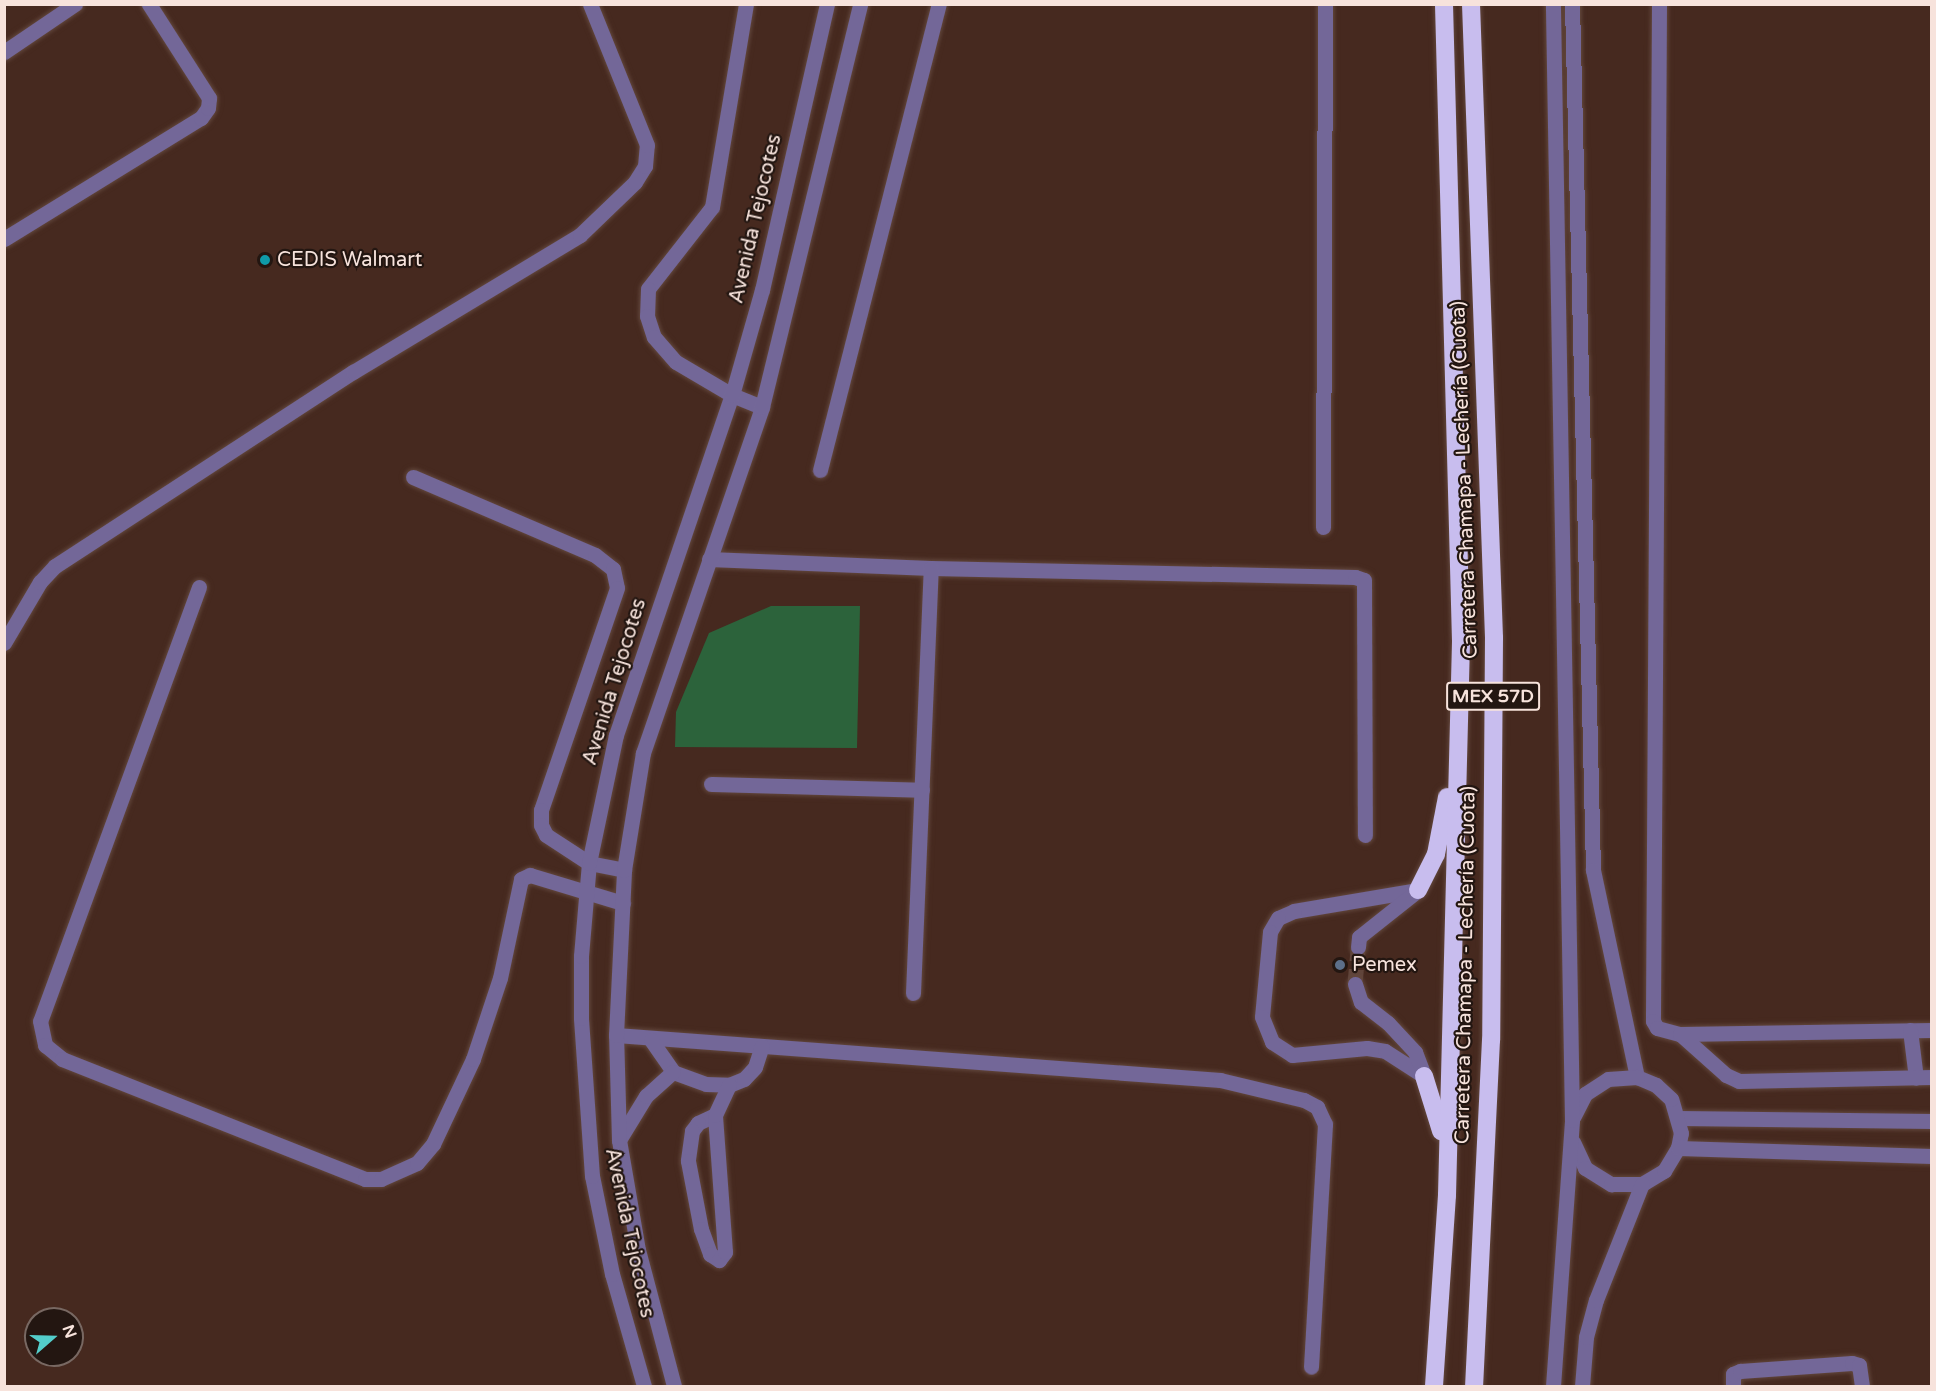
<!DOCTYPE html>
<html>
<head>
<meta charset="utf-8">
<style>
	body { margin:0 }
	#map { position:relative; width:1936px; height:1391px; overflow:hidden; background:#46291f; font-family:"Varela Round",sans-serif }
	div>[style] { position:absolute }
	.green>* { inset:0; background:#2c633b }
	.minor-tunnel>* { height:15px; margin-top:-7.5px; transform-origin:0; background:repeating-linear-gradient(90deg,#61453b 0 15px,transparent 0 23px) }
	.roads { filter:drop-shadow(0 0 2px #62473d) drop-shadow(0 0 2px #62473d) }
	.minor>* { height:15px; margin:-7.5px; padding:0 7.5px; transform-origin:7.5px; border-radius:7.5px; background:#736798 }
	.highway>* { height:18px; margin:-9px; padding:0 9px; transform-origin:9px; border-radius:9px; background:#c8bdee }
	.dots>* { width:16px; height:16px; translate:-50% -50%; box-sizing:border-box; border:3px solid #231611; border-radius:50% }
	span { translate:-50% -50%; white-space:nowrap; text-align:center; line-height:1.15; -webkit-text-stroke:4.5px #231611; paint-order:stroke }
	.shield-label span { padding:2px 4px; background:#231611; border:2px solid; border-radius:4px; -webkit-text-stroke-width:0 }
	.shield-label { font-size:18px; color:#f7e3dc; font-weight:700 }
	.street-label { font-size:20px; color:#f7e3dc }
	.poi-label { font-size:20px; color:#f7e3dc }
	.left { translate:0 -50%; text-align:left }
	.frame { position:absolute; inset:0; border:6px solid #f7e3dc; pointer-events:none }
	.north { position:absolute; left:24px; top:1307px; width:60px; height:60px; box-sizing:border-box; background:#231611; border:2px solid #786862; border-radius:50%; rotate:70deg; font-size:16px; font-weight:700; line-height:24px; text-align:center; color:#f7e3dc }
	.north::after { content:''; display:block; margin:auto; width:21px; height:27px; background:#53cdca; clip-path:polygon(50% 0,100% 100%,50% 72%,0 100%) }
</style>
</head>
<body>
<div id="map">
	<div class="green">
		<div style="clip-path:polygon(771px 606px,860px 606px,857px 748px,675px 747px,676px 712px,709px 633px)"></div>
	</div>
	<div class="minor-tunnel">
		<div style="left:1355px;top:984px;width:37px;rotate:-85deg"></div>
	</div>
	<div class="roads">
		<div class="minor">
			<div style="left:746px;top:4px;width:206px;rotate:99.5deg"></div>
			<div style="left:712px;top:207px;width:104px;rotate:128deg"></div>
			<div style="left:648px;top:289px;width:27px;rotate:92deg"></div>
			<div style="left:647px;top:316px;width:22px;rotate:72deg"></div>
			<div style="left:654px;top:337px;width:33px;rotate:49deg"></div>
			<div style="left:676px;top:362px;width:65px;rotate:30.5deg"></div>
			<div style="left:732px;top:395px;width:32px;rotate:22deg"></div>
			<div style="left:1572px;top:4px;width:866px;rotate:88.61deg"></div>
			<div style="left:1593px;top:870px;width:212px;rotate:78deg"></div>
			<div style="left:1659px;top:4px;width:1017px;rotate:90.34deg"></div>
			<div style="left:1653px;top:1021px;width:8px;rotate:60deg"></div>
			<div style="left:1657px;top:1028px;width:24px;rotate:15deg"></div>
			<div style="left:1680px;top:1034px;width:252px;rotate:-0.9deg"></div>
			<div style="left:4px;top:52px;width:86px;rotate:-34.1deg"></div>
			<div style="left:4px;top:239px;width:231px;rotate:-31.6deg"></div>
			<div style="left:201px;top:118px;width:12px;rotate:-55deg"></div>
			<div style="left:208px;top:108px;width:10px;rotate:-84deg"></div>
			<div style="left:209px;top:98px;width:112px;rotate:-122.6deg"></div>
			<div style="left:820px;top:470px;width:481px;rotate:-75.7deg"></div>
			<div style="left:413px;top:477px;width:198px;rotate:23.2deg"></div>
			<div style="left:595px;top:555px;width:23px;rotate:38deg"></div>
			<div style="left:613px;top:569px;width:19px;rotate:78deg"></div>
			<div style="left:617px;top:588px;width:235px;rotate:108.9deg"></div>
			<div style="left:541px;top:810px;width:15px;rotate:90deg"></div>
			<div style="left:541px;top:825px;width:11px;rotate:63deg"></div>
			<div style="left:546px;top:835px;width:51px;rotate:33.1deg"></div>
			<div style="left:589px;top:863px;width:36px;rotate:11deg"></div>
			<div style="left:1323px;top:527px;width:523px;rotate:-89.78deg"></div>
			<div style="left:709px;top:559px;width:222px;rotate:2.3deg"></div>
			<div style="left:931px;top:568px;width:424px;rotate:1.2deg"></div>
			<div style="left:1355px;top:577px;width:9px;rotate:18deg"></div>
			<div style="left:1364px;top:580px;width:255px;rotate:89.8deg"></div>
			<div style="left:199px;top:587px;width:462px;rotate:110.1deg"></div>
			<div style="left:40px;top:1021px;width:25px;rotate:78deg"></div>
			<div style="left:45px;top:1045px;width:22px;rotate:39deg"></div>
			<div style="left:62px;top:1059px;width:326px;rotate:21.6deg"></div>
			<div style="left:365px;top:1179px;width:16px"></div>
			<div style="left:381px;top:1179px;width:39px;rotate:-24deg"></div>
			<div style="left:417px;top:1163px;width:25px;rotate:-50deg"></div>
			<div style="left:433px;top:1144px;width:94px;rotate:-64.8deg"></div>
			<div style="left:473px;top:1059px;width:85px;rotate:-71.6deg"></div>
			<div style="left:500px;top:978px;width:101px;rotate:-78deg"></div>
			<div style="left:521px;top:879px;width:10px;rotate:-24deg"></div>
			<div style="left:530px;top:875px;width:97px;rotate:16.8deg"></div>
			<div style="left:4px;top:643px;width:71px;rotate:-59.5deg"></div>
			<div style="left:40px;top:582px;width:22px;rotate:-47deg"></div>
			<div style="left:55px;top:566px;width:356px;rotate:-33.1deg"></div>
			<div style="left:353px;top:372px;width:265px;rotate:-31.1deg"></div>
			<div style="left:580px;top:235px;width:76px;rotate:-43.9deg"></div>
			<div style="left:635px;top:182px;width:19px;rotate:-58deg"></div>
			<div style="left:645px;top:166px;width:21px;rotate:-85deg"></div>
			<div style="left:647px;top:145px;width:152px;rotate:-112deg"></div>
			<div style="left:711px;top:784px;width:211px;rotate:1.6deg"></div>
			<div style="left:1418px;top:890px;width:126px;rotate:170.4deg"></div>
			<div style="left:1294px;top:911px;width:17px;rotate:156deg"></div>
			<div style="left:1278px;top:918px;width:16px;rotate:120deg"></div>
			<div style="left:1270px;top:932px;width:85px;rotate:95.4deg"></div>
			<div style="left:1262px;top:1017px;width:27px;rotate:68deg"></div>
			<div style="left:1272px;top:1042px;width:24px;rotate:33deg"></div>
			<div style="left:1292px;top:1055px;width:75px;rotate:-5.3deg"></div>
			<div style="left:1367px;top:1048px;width:18px;rotate:9deg"></div>
			<div style="left:1385px;top:1051px;width:46px;rotate:32.7deg"></div>
			<div style="left:1358px;top:947px;width:10px;rotate:-84deg"></div>
			<div style="left:1359px;top:937px;width:75px;rotate:-38.5deg"></div>
			<div style="left:1355px;top:984px;width:19px;rotate:72deg"></div>
			<div style="left:1361px;top:1002px;width:34px;rotate:38deg"></div>
			<div style="left:1388px;top:1023px;width:40px;rotate:47deg"></div>
			<div style="left:1415px;top:1052px;width:26px;rotate:69deg"></div>
			<div style="left:913px;top:993px;width:425px;rotate:-87.6deg"></div>
			<div style="left:1910px;top:1030px;width:48px;rotate:82.9deg"></div>
			<div style="left:1680px;top:1034px;width:62px;rotate:41.7deg"></div>
			<div style="left:1726px;top:1075px;width:14px;rotate:25deg"></div>
			<div style="left:1739px;top:1081px;width:193px;rotate:-1.2deg"></div>
			<div style="left:616px;top:1035px;width:606px;rotate:4.26deg"></div>
			<div style="left:1220px;top:1080px;width:86px;rotate:13.4deg"></div>
			<div style="left:1304px;top:1100px;width:15px;rotate:28deg"></div>
			<div style="left:1317px;top:1107px;width:19px;rotate:65deg"></div>
			<div style="left:1325px;top:1124px;width:243px;rotate:93.3deg"></div>
			<div style="left:651px;top:1040px;width:39px;rotate:55deg"></div>
			<div style="left:673px;top:1072px;width:35px;rotate:20deg"></div>
			<div style="left:706px;top:1084px;width:23px;rotate:2deg"></div>
			<div style="left:729px;top:1085px;width:16px;rotate:-22deg"></div>
			<div style="left:744px;top:1079px;width:16px;rotate:-47deg"></div>
			<div style="left:755px;top:1067px;width:22px;rotate:-72deg"></div>
			<div style="left:715px;top:1115px;width:19px;rotate:155deg"></div>
			<div style="left:698px;top:1123px;width:10px;rotate:127deg"></div>
			<div style="left:692px;top:1131px;width:30px;rotate:98deg"></div>
			<div style="left:688px;top:1161px;width:69px;rotate:79.2deg"></div>
			<div style="left:701px;top:1229px;width:27px;rotate:70deg"></div>
			<div style="left:710px;top:1254px;width:11px;rotate:34deg"></div>
			<div style="left:719px;top:1260px;width:10px;rotate:-53deg"></div>
			<div style="left:725px;top:1252px;width:137px;rotate:-94.2deg"></div>
			<div style="left:715px;top:1115px;width:33px;rotate:-65deg"></div>
			<div style="left:1679px;top:1118px;width:253px;rotate:0.7deg"></div>
			<div style="left:619px;top:1140px;width:52px;rotate:-58.5deg"></div>
			<div style="left:646px;top:1096px;width:36px;rotate:-42deg"></div>
			<div style="left:1573px;top:1142px;width:29px;rotate:65deg"></div>
			<div style="left:1585px;top:1168px;width:31px;rotate:32deg"></div>
			<div style="left:1611px;top:1184px;width:31px"></div>
			<div style="left:1642px;top:1184px;width:26px;rotate:-31deg"></div>
			<div style="left:1664px;top:1171px;width:27px;rotate:-59deg"></div>
			<div style="left:1678px;top:1148px;width:15px;rotate:-79deg"></div>
			<div style="left:1681px;top:1133px;width:35px;rotate:-106deg"></div>
			<div style="left:1671px;top:1099px;width:21px;rotate:-137deg"></div>
			<div style="left:1656px;top:1085px;width:21px;rotate:-157deg"></div>
			<div style="left:1637px;top:1077px;width:29px;rotate:176deg"></div>
			<div style="left:1608px;top:1079px;width:27px;rotate:147deg"></div>
			<div style="left:1585px;top:1094px;width:25px;rotate:117deg"></div>
			<div style="left:1678px;top:1148px;width:254px;rotate:1.8deg"></div>
			<div style="left:644px;top:1386px;width:116px;rotate:-105.9deg"></div>
			<div style="left:612px;top:1274px;width:100px;rotate:-101.5deg"></div>
			<div style="left:592px;top:1176px;width:158px;rotate:-94deg"></div>
			<div style="left:581px;top:1018px;width:62px;rotate:-90deg"></div>
			<div style="left:581px;top:956px;width:93px;rotate:-85.1deg"></div>
			<div style="left:589px;top:863px;width:131px;rotate:-78.1deg"></div>
			<div style="left:616px;top:735px;width:359px;rotate:-71.2deg"></div>
			<div style="left:732px;top:395px;width:109px;rotate:-74.1deg"></div>
			<div style="left:762px;top:290px;width:293px;rotate:-77.2deg"></div>
			<div style="left:674px;top:1386px;width:141px;rotate:-104.8deg"></div>
			<div style="left:638px;top:1250px;width:112px;rotate:-99.8deg"></div>
			<div style="left:619px;top:1140px;width:105px;rotate:-91.6deg"></div>
			<div style="left:616px;top:1035px;width:165px;rotate:-87.2deg"></div>
			<div style="left:624px;top:870px;width:119px;rotate:-80.8deg"></div>
			<div style="left:643px;top:753px;width:366px;rotate:-71deg"></div>
			<div style="left:762px;top:407px;width:415px;rotate:-76.3deg"></div>
			<div style="left:1553px;top:1386px;width:267px;rotate:-85.9deg"></div>
			<div style="left:1572px;top:1120px;width:1116px;rotate:-90.98deg"></div>
			<div style="left:1582px;top:1386px;width:49px;rotate:-85.3deg"></div>
			<div style="left:1586px;top:1337px;width:38px;rotate:-75deg"></div>
			<div style="left:1596px;top:1300px;width:125px;rotate:-68.4deg"></div>
			<div style="left:1733px;top:1386px;width:12px;rotate:-90deg"></div>
			<div style="left:1733px;top:1374px;width:8px;rotate:-23deg"></div>
			<div style="left:1740px;top:1371px;width:112px;rotate:-4.1deg"></div>
			<div style="left:1852px;top:1363px;width:7px;rotate:16deg"></div>
			<div style="left:1859px;top:1365px;width:21px;rotate:82deg"></div>
		</div>
		<div class="highway">
			<div style="left:1471px;top:4px;width:634px;rotate:87.92deg"></div>
			<div style="left:1494px;top:638px;width:402px;rotate:90.4deg"></div>
			<div style="left:1491px;top:1040px;width:346px;rotate:92.8deg"></div>
			<div style="left:1418px;top:890px;width:40px;rotate:-63.4deg"></div>
			<div style="left:1436px;top:854px;width:58px;rotate:-79.1deg"></div>
			<div style="left:1424px;top:1076px;width:58px;rotate:72.8deg"></div>
			<div style="left:1434px;top:1386px;width:191px;rotate:-86.1deg"></div>
			<div style="left:1447px;top:1195px;width:554px;rotate:-88.55deg"></div>
			<div style="left:1461px;top:641px;width:637px;rotate:-91.53deg"></div>
		</div>
	</div>
	<div class="dots">
		<div style="left:265px;top:260px;background:#0f9aa8"></div>
		<div style="left:1340px;top:965px;background:#5c6f8a"></div>
	</div>
	<div class="shield-label">
		<span style="left:1493px;top:696px">MEX 57D</span>
	</div>
	<div class="street-label">
		<span style="left:756px;top:219px;rotate:-77deg">Avenida Tejocotes</span>
		<span style="left:1465px;top:480px;rotate:-92deg">Carretera Chamapa - Lechería (Cuota)</span>
		<span style="left:615px;top:682px;rotate:-73deg">Avenida Tejocotes</span>
		<span style="left:1466px;top:965px;rotate:-89deg">Carretera Chamapa - Lechería (Cuota)</span>
		<span style="left:629px;top:1233px;rotate:78deg">Avenida Tejocotes</span>
	</div>
	<div class="poi-label">
		<span class="left" style="left:277px;top:260px">CEDIS Walmart</span>
		<span class="left" style="left:1352px;top:965px">Pemex</span>
	</div>
	<div class="frame"></div>
	<div class="north">N</div>
</div>
</body>
</html>
